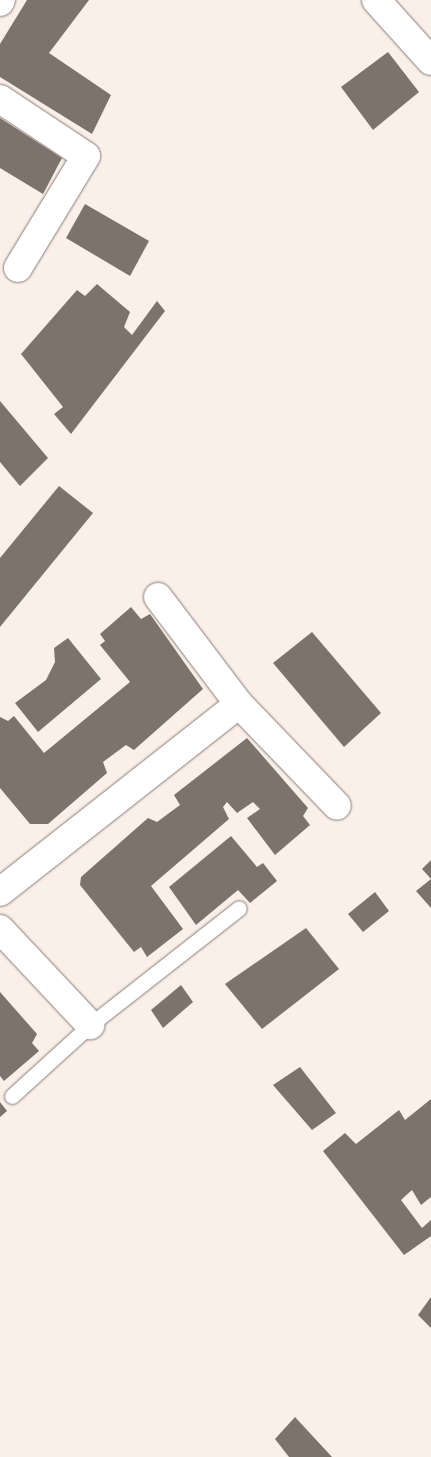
<!DOCTYPE html>
<html>
<head>
<meta charset="utf-8">
<style>
	body { margin:0 }
	#map { position:relative; width:431px; height:1457px; overflow:hidden; background:#fbf0e9; font-family:"Open Sans",sans-serif }
	div>[style] { position:absolute }
	.building>* { inset:0; background:#7d736d }
	.roads { filter:drop-shadow(0 0 1px #857c76) drop-shadow(0 0 1px #857c76) }
	.service>* { height:15px; margin:-7.5px; padding:0 7.5px; transform-origin:7.5px; border-radius:7.5px; background:#fff }
	.minor>* { height:28px; margin:-14px; padding:0 14px; transform-origin:14px; border-radius:14px; background:#fff }
	.tertiary>* { height:28px; margin:-14px; padding:0 14px; transform-origin:14px; border-radius:14px; background:#fff }
	span { translate:-50% -50%; white-space:nowrap; text-align:center; line-height:1.15; -webkit-text-stroke:5px #fff; paint-order:stroke }
</style>
</head>
<body>
<div id="map">
	<div class="building">
		<div style="clip-path:polygon(27px 0,89px 0,49px 53px,111px 95px,92px 134px,0 77px,0 44px)"></div>
		<div style="clip-path:polygon(388px 52px,419px 92px,373px 130px,341px 87px)"></div>
		<div style="clip-path:polygon(0 118px,62px 158px,43px 194px,0 168px)"></div>
		<div style="clip-path:polygon(85px 204px,149px 241px,130px 276px,66px 238px)"></div>
		<div style="clip-path:polygon(97px 284px,130px 312px,124px 327px,132px 335px,157px 301px,165px 311px,71px 434px,54px 414px,63px 407px,21px 354px,77px 290px,85px 296px)"></div>
		<div style="clip-path:polygon(0 401px,48px 458px,20px 486px,0 462px)"></div>
		<div style="clip-path:polygon(59px 486px,93px 513px,0 627px,0 558px)"></div>
		<div style="clip-path:polygon(131px 607px,141px 619px,150px 614px,203px 689px,134px 750px,126px 745px,103px 762px,107px 773px,48px 824px,30px 824px,0 788px,0 717px,8px 721px,14px 716px,44px 753px,130px 682px,100px 645px,105px 641px,100px 634px)"></div>
		<div style="clip-path:polygon(312px 632px,381px 713px,344px 747px,273px 663px)"></div>
		<div style="clip-path:polygon(68px 638px,101px 679px,38px 732px,15px 703px,46px 680px,55px 662px,54px 648px)"></div>
		<div style="clip-path:polygon(247px 738px,308px 808px,303px 816px,310px 825px,275px 855px,247px 818px,260px 809px,253px 802px,237px 813px,227px 802px,223px 807px,229px 819px,151px 886px,183px 929px,147px 957px,141px 947px,134px 952px,80px 885px,81px 877px,148px 818px,157px 822px,180px 805px,174px 795px)"></div>
		<div style="clip-path:polygon(231px 836px,257px 867px,263px 863px,277px 881px,250px 903px,238px 890px,196px 925px,169px 887px)"></div>
		<div style="clip-path:polygon(431px 860px,431px 908px,416px 891px,431px 879px,422px 869px)"></div>
		<div style="clip-path:polygon(375px 892px,389px 911px,363px 932px,348px 914px)"></div>
		<div style="clip-path:polygon(306px 928px,339px 969px,262px 1029px,225px 984px)"></div>
		<div style="clip-path:polygon(181px 985px,193px 1002px,163px 1028px,151px 1010px)"></div>
		<div style="clip-path:polygon(0 992px,37px 1034px,32px 1043px,39px 1051px,4px 1081px,0 1076px)"></div>
		<div style="clip-path:polygon(300px 1067px,336px 1113px,312px 1130px,273px 1085px)"></div>
		<div style="clip-path:polygon(431px 1099px,431px 1197px,421px 1205px,412px 1190px,401px 1200px,422px 1228px,431px 1220px,431px 1236px,404px 1255px,323px 1151px,345px 1133px,356px 1144px,399px 1110px,405px 1120px)"></div>
		<div style="clip-path:polygon(0 1102px,7px 1111px,0 1117px)"></div>
		<div style="clip-path:polygon(431px 1297px,431px 1328px,418px 1315px)"></div>
		<div style="clip-path:polygon(295px 1417px,332px 1457px,289px 1457px,275px 1439px)"></div>
	</div>
	<div class="roads">
		<div class="service">
			<div style="left:12px;top:1096px;width:105px;rotate:-42.3deg"></div>
			<div style="left:90px;top:1025px;width:189px;rotate:-38.1deg"></div>
		</div>
		<div class="minor">
			<div style="left:376px;top:0;width:82px;rotate:48deg"></div>
			<div style="left:0;top:99px;width:103px;rotate:33.5deg"></div>
			<div style="left:86px;top:156px;width:131px;rotate:121.3deg"></div>
			<div style="left:158px;top:597px;width:134px;rotate:52.9deg"></div>
			<div style="left:239px;top:704px;width:141px;rotate:46.1deg"></div>
			<div style="left:0;top:892px;width:304px;rotate:-38.2deg"></div>
			<div style="left:0;top:929px;width:132px;rotate:46.8deg"></div>
		</div>
		<div class="tertiary">
			<div style="left:0;top:2px;width:2px;rotate:-63deg"></div>
		</div>
	</div>
</div>
</body>
</html>
